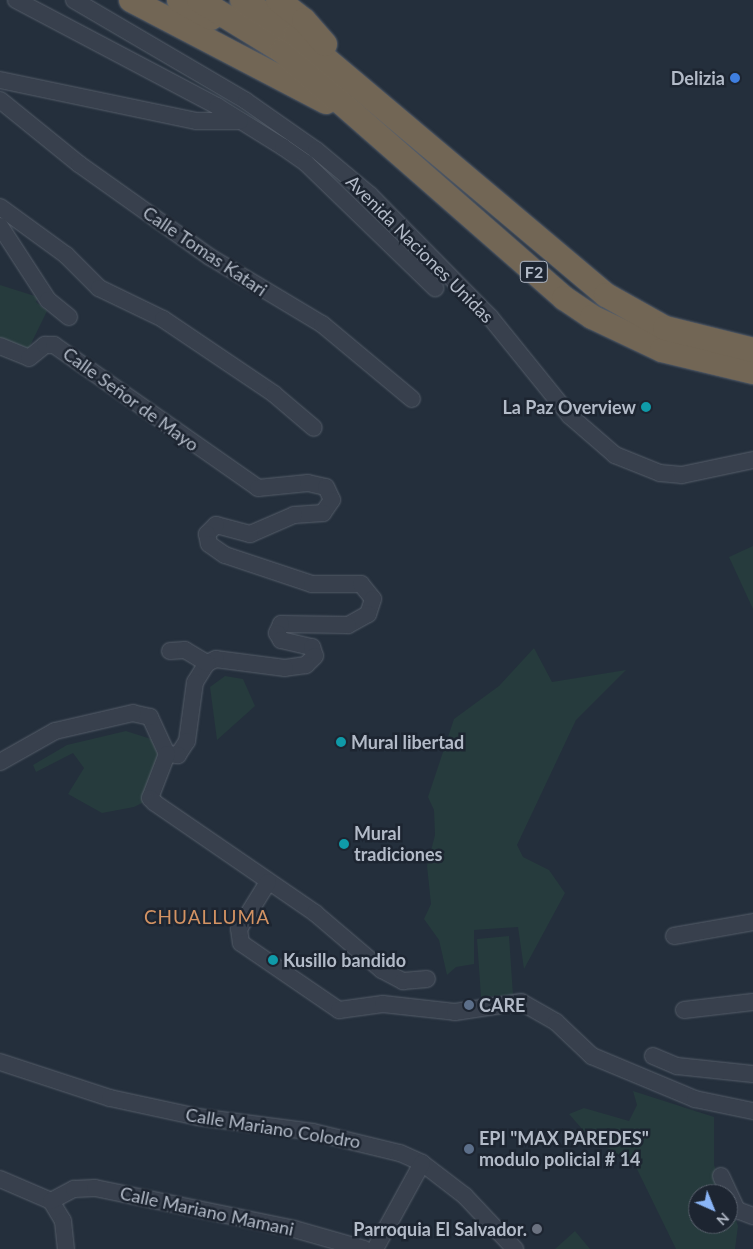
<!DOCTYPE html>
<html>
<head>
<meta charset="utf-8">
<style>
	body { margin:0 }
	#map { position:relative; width:753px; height:1249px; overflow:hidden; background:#242f3c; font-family:Lato,sans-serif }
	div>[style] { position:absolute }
	.green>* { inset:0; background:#263b3d }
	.roads { filter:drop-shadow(0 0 1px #565e6a) drop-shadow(0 0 1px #565e6a) }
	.minor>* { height:16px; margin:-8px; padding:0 8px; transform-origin:8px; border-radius:8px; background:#38404d }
	.highway>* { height:24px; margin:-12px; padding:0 12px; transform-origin:12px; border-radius:12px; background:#726655 }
	.dots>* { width:14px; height:14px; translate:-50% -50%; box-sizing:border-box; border:2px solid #1d2531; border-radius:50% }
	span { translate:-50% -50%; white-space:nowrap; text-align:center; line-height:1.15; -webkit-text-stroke:5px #1d2531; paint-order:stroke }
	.shield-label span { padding:1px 4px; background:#1d2531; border:1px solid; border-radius:4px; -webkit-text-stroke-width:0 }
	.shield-label { font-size:16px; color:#b3bbc8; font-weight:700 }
	.poi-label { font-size:18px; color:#b3bbc8; font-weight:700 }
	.right { translate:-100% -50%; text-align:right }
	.left { translate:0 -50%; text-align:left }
	.street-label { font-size:18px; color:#b3bbc8 }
	.neighbourhood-label { font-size:19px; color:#d39363; letter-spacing:1px }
	.north { position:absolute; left:688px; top:1184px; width:50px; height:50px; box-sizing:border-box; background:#1d2531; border:1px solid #59616d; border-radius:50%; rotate:136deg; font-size:14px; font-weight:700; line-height:20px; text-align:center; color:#b3bbc8 }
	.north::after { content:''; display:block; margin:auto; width:18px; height:22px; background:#8ab5f6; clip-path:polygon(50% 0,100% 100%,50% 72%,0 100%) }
</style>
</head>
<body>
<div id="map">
	<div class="green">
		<div style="clip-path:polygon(0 285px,38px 297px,36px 302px,47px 311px,27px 352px,0 340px)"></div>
		<div style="clip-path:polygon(753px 546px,753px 609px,729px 557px)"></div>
		<div style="clip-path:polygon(534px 648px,552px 682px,626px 670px,576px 720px,517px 845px,523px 857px,549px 870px,565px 893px,524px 969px,518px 927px,474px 930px,474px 964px,456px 967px,447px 975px,439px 940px,424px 919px,431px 904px,427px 866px,435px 835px,434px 810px,428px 797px,454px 719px,499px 686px)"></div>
		<div style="clip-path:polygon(225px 676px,243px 679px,255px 706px,217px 740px,210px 687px)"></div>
		<div style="clip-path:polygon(126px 731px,151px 739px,158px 755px,148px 800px,134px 807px,102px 813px,68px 794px,84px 768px,73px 753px,36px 772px,33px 765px,67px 745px)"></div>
		<div style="clip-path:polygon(509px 936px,513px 995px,481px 997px,477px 939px)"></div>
		<div style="clip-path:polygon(633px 1091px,714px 1117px,714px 1165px,726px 1194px,698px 1194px,698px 1224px,728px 1224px,728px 1198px,738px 1226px,735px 1249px,676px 1249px,635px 1165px,589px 1137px,569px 1114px,584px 1108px,629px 1121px,637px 1105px)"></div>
		<div style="clip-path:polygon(575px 1231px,590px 1249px,555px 1249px)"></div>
	</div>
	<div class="roads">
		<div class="minor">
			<div style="left:16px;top:0;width:227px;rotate:27.8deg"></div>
			<div style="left:217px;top:106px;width:78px;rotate:31.8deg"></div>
			<div style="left:283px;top:147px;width:28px;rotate:35deg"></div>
			<div style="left:306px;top:163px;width:180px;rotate:44.1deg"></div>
			<div style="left:74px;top:0;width:199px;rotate:30.4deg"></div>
			<div style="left:246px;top:101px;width:85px;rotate:35deg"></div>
			<div style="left:316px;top:150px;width:70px;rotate:39.8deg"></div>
			<div style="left:370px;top:195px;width:171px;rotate:45.5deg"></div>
			<div style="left:490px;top:317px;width:127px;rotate:51.1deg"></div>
			<div style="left:570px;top:416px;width:60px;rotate:40.9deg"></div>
			<div style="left:615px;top:455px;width:48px;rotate:21.8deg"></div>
			<div style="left:660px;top:473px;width:22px;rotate:5deg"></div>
			<div style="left:682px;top:475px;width:73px;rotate:-11.9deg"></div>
			<div style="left:0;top:80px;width:201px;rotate:11.8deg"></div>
			<div style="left:197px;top:121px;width:43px"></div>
			<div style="left:0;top:100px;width:102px;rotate:39deg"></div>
			<div style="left:79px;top:164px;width:161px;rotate:35.4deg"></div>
			<div style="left:210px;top:257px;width:131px;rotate:30.9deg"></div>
			<div style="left:322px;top:324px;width:117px;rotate:39.8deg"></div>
			<div style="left:0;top:207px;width:82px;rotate:36deg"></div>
			<div style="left:66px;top:255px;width:47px;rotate:45deg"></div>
			<div style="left:99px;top:288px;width:71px;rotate:25.8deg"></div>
			<div style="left:163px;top:319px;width:134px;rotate:34deg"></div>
			<div style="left:274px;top:394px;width:52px;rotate:40.4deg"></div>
			<div style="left:0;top:226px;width:88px;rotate:57deg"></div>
			<div style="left:48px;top:300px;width:27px;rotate:39deg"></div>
			<div style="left:0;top:346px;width:31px;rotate:22deg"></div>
			<div style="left:29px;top:358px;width:21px;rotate:-39deg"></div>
			<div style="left:45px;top:345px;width:9px"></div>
			<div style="left:54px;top:345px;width:249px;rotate:35deg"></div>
			<div style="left:258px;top:488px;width:50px;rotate:-5.7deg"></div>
			<div style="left:308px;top:483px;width:18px;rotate:13deg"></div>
			<div style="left:326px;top:487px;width:14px;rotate:65deg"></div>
			<div style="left:332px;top:500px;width:16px;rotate:125deg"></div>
			<div style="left:323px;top:513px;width:29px;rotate:176deg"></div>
			<div style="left:294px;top:515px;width:48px;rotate:156.6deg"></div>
			<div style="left:250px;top:534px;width:35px;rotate:-165deg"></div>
			<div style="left:216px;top:525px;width:13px;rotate:135deg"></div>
			<div style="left:207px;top:534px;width:10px;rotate:79deg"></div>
			<div style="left:209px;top:544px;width:19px;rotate:35deg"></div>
			<div style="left:225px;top:555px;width:92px;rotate:18.4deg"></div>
			<div style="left:312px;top:584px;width:49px"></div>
			<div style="left:361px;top:584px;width:19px;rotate:51deg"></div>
			<div style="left:373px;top:599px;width:16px;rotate:108deg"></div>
			<div style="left:368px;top:614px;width:23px;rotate:151deg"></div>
			<div style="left:348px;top:625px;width:67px;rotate:-179.1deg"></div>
			<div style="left:281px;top:624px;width:10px;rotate:114deg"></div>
			<div style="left:277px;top:633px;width:8px;rotate:60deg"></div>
			<div style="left:281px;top:640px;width:32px;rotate:13deg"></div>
			<div style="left:312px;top:647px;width:9px;rotate:72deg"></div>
			<div style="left:315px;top:656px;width:13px;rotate:135deg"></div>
			<div style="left:306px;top:665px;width:21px;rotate:172deg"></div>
			<div style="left:285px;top:668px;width:70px;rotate:-172.6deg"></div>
			<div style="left:216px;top:659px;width:10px;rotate:156deg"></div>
			<div style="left:207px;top:663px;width:22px;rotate:122deg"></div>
			<div style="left:195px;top:682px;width:60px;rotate:97.7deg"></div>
			<div style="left:187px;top:741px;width:17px;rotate:123deg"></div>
			<div style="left:178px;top:755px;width:11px;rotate:-175deg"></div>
			<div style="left:167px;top:754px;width:41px;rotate:-114.7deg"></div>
			<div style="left:150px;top:717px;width:17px;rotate:-167deg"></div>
			<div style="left:133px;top:713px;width:80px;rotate:167deg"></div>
			<div style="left:55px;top:731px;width:63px;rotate:150.6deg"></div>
			<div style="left:170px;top:651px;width:15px;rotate:-4deg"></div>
			<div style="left:185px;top:650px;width:26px;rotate:31deg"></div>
			<div style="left:167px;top:754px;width:47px;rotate:111.1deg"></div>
			<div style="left:150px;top:798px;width:7px;rotate:45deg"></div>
			<div style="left:155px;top:803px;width:194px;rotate:34.5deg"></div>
			<div style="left:315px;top:913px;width:88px;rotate:40.4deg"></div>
			<div style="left:382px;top:970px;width:24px;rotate:28deg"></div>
			<div style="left:403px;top:981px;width:24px;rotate:-5deg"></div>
			<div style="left:268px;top:882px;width:55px;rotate:121.7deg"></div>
			<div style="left:239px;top:929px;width:14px;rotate:82deg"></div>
			<div style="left:241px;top:943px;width:119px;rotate:34.4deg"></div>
			<div style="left:339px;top:1010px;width:44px;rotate:-7.8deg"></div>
			<div style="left:383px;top:1004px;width:72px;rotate:6.3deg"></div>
			<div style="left:455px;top:1012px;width:67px;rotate:-8.6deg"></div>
			<div style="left:521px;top:1002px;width:40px;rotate:29.7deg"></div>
			<div style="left:556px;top:1022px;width:50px;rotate:43.4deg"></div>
			<div style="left:592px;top:1056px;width:112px;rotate:22.7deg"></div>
			<div style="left:695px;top:1099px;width:59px;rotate:11.7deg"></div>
			<div style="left:674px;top:936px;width:80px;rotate:-10deg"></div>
			<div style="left:684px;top:1010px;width:69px;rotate:-6.6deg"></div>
			<div style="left:653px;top:1056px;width:26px;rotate:23deg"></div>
			<div style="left:677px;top:1066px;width:76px;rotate:6deg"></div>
			<div style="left:0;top:1062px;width:116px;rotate:18.1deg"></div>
			<div style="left:110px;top:1098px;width:90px;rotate:12.2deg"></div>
			<div style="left:198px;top:1117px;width:116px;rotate:7.4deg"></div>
			<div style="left:313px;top:1132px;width:89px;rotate:13.6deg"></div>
			<div style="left:400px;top:1153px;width:24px;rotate:24deg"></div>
			<div style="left:422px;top:1163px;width:54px;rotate:37.5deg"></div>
			<div style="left:465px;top:1196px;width:73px;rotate:46.7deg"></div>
			<div style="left:721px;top:1176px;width:38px;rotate:65deg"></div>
			<div style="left:737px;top:1210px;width:17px;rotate:21deg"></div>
			<div style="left:0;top:1179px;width:56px;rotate:23.3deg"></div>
			<div style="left:51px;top:1201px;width:23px;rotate:59deg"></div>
			<div style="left:63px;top:1221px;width:28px;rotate:84deg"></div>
			<div style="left:51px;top:1201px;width:26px;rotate:-28deg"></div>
			<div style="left:74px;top:1189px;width:21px;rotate:-3deg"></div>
			<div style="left:95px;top:1188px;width:203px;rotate:11.6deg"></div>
			<div style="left:294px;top:1229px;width:73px;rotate:15.9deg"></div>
			<div style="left:375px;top:1249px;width:98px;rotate:-61.3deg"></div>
		</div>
		<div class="highway">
			<div style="left:131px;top:0;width:220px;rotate:27.6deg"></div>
			<div style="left:179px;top:0;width:37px;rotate:29deg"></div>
			<div style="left:199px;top:0;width:97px;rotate:31.6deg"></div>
			<div style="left:282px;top:51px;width:375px;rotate:41.2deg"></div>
			<div style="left:564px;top:298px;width:34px;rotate:34deg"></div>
			<div style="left:592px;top:317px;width:77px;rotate:25.2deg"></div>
			<div style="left:662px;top:350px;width:94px;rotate:13.6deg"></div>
			<div style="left:242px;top:0;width:64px;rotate:32.2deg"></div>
			<div style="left:296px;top:34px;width:405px;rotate:40.1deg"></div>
			<div style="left:606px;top:295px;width:68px;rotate:29.2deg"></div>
			<div style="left:665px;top:328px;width:91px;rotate:14deg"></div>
			<div style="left:278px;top:0;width:33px;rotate:38deg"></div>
			<div style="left:304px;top:20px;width:32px;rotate:49deg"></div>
		</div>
	</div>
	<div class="dots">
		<div style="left:735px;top:78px;background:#3f7fe0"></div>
		<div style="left:646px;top:407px;background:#0f9aa8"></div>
		<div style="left:341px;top:742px;background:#0f9aa8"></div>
		<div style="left:344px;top:844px;background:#0f9aa8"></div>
		<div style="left:273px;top:960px;background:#0f9aa8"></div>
		<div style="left:469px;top:1005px;background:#5c6f8a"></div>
		<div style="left:469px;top:1149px;background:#5c6f8a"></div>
		<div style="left:537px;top:1229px;background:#6b7280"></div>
	</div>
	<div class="shield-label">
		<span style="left:534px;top:272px">F2</span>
	</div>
	<div class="poi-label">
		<span class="right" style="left:725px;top:78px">Delizia</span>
		<span class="right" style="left:636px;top:407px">La Paz Overview</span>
		<span class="left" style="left:351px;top:742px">Mural libertad</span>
		<span class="left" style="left:354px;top:844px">Mural<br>tradiciones</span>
		<span class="left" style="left:283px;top:960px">Kusillo bandido</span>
		<span class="left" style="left:479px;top:1005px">CARE</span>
		<span class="left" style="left:479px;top:1149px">EPI "MAX PAREDES"<br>modulo policial # 14</span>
		<span class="right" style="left:527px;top:1229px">Parroquia El Salvador.</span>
	</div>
	<div class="street-label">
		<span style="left:420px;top:249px;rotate:45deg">Avenida Naciones Unidas</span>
		<span style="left:205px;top:251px;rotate:34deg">Calle Tomas Katari</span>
		<span style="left:131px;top:399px;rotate:36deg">Calle Señor de Mayo</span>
		<span style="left:273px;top:1128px;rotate:9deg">Calle Mariano Colodro</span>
		<span style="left:207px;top:1211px;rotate:12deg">Calle Mariano Mamani</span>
	</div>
	<div class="neighbourhood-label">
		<span style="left:207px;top:917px">CHUALLUMA</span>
	</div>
	<div class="north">N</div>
</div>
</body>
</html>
